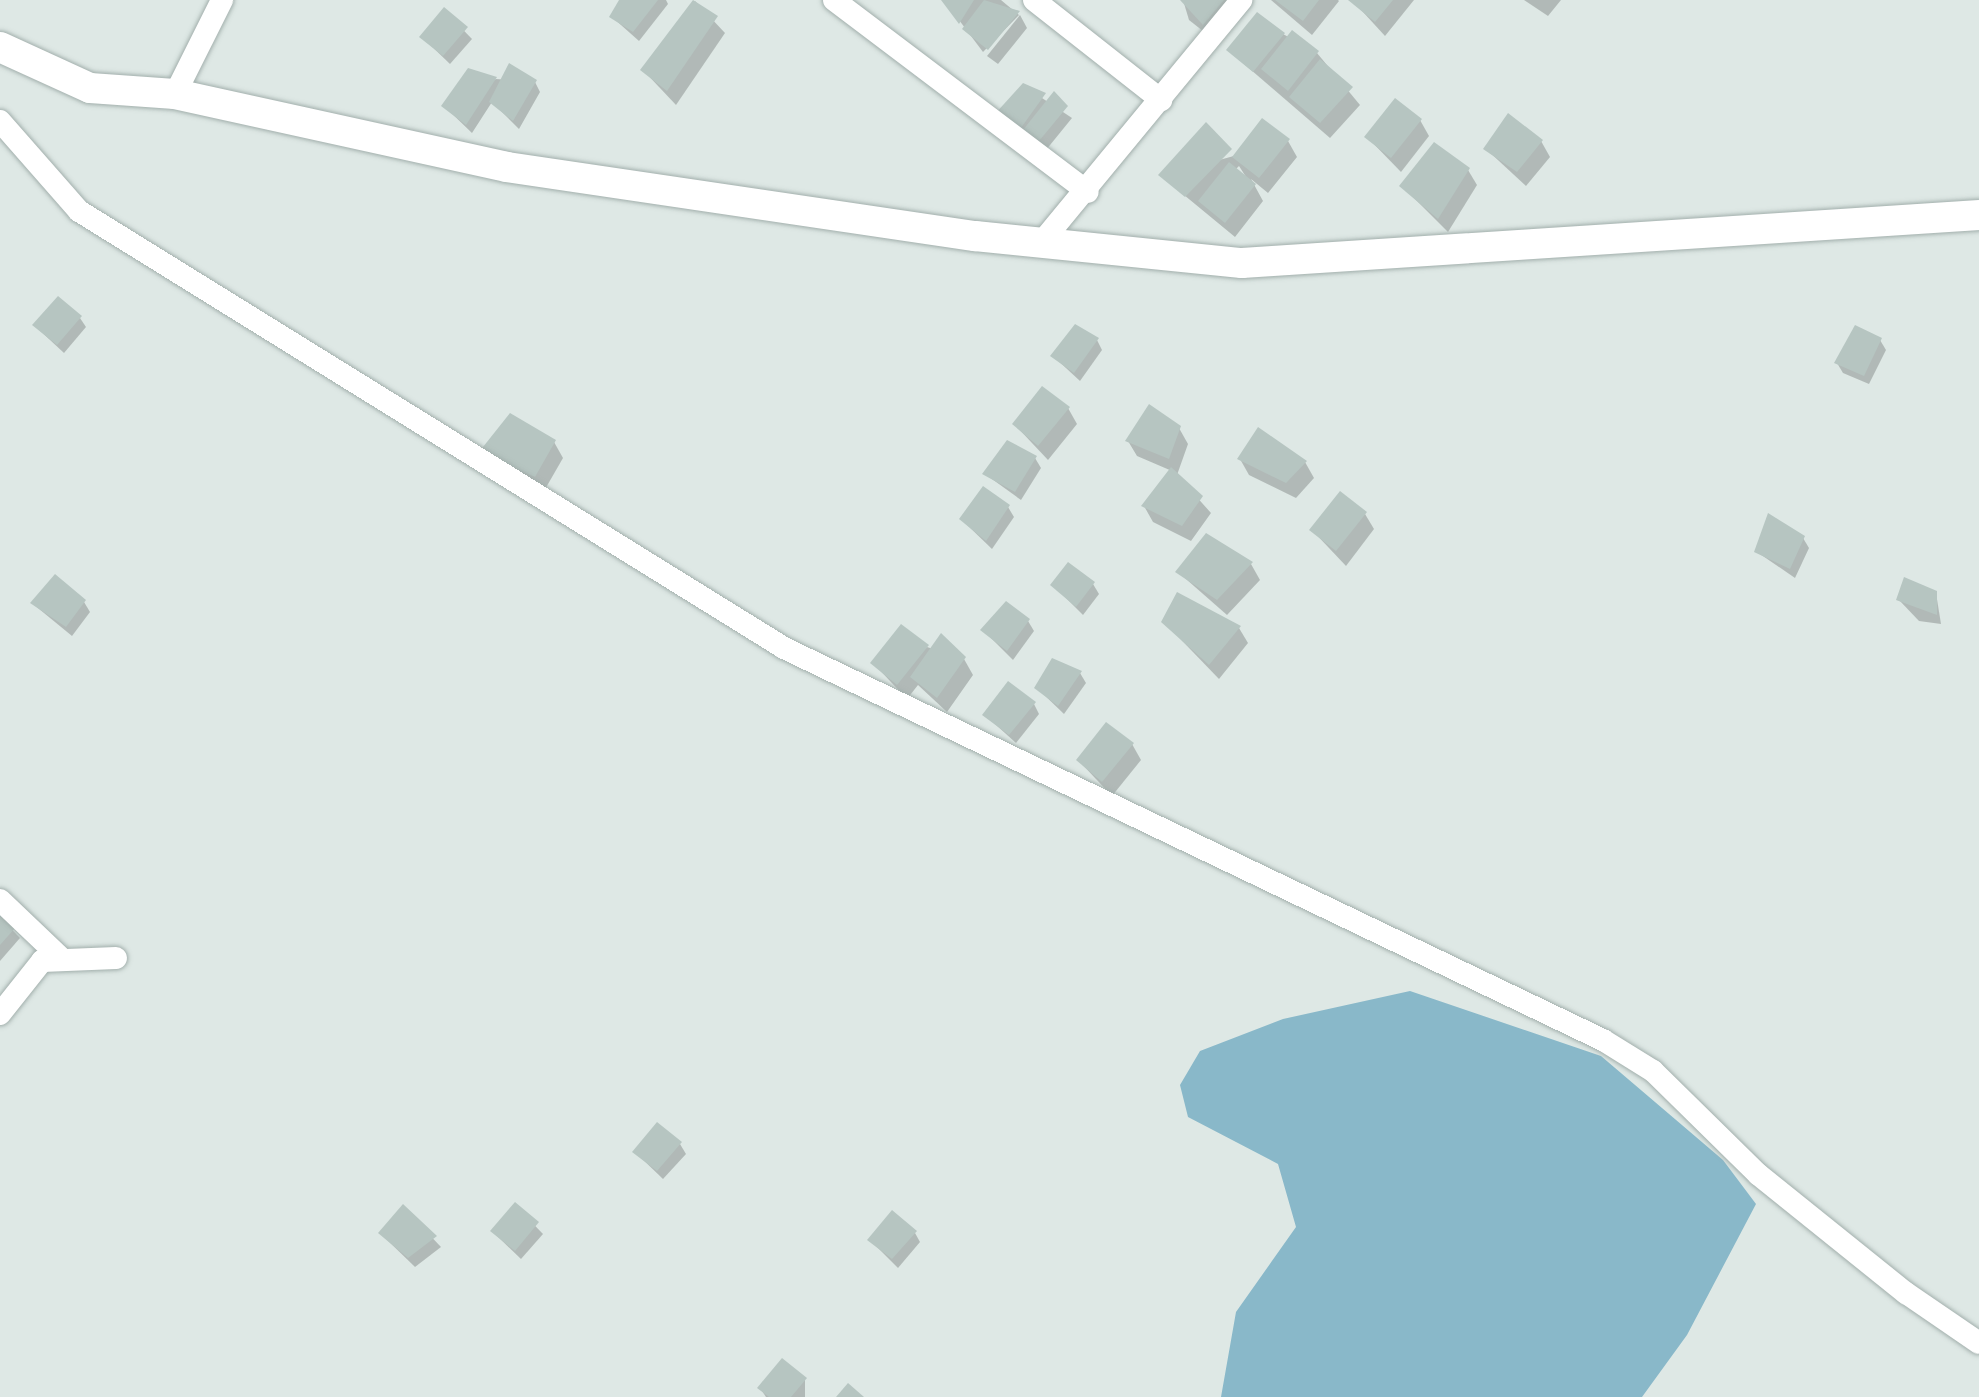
<!DOCTYPE html>
<html>
<head>
<meta charset="utf-8">
<style>
	body { margin:0 }
	#map { position:relative; width:1979px; height:1397px; overflow:hidden; background:#dee8e5; font-family:"IBM Plex Sans",sans-serif }
	div>[style] { position:absolute }
	.water>* { inset:0; background:#89b8c9 }
	.shadow>* { inset:0; background:#0003 }
	.building>* { inset:0; background:#b6c5c1 }
	.roads { filter:drop-shadow(0 0 2px #a2afac) drop-shadow(0 0 2px #a2afac) }
	.street>* { height:22px; margin:-11px; padding:0 11px; transform-origin:11px; border-radius:11px; background:#fff }
	.secondary>* { height:30px; margin:-15px; padding:0 15px; transform-origin:15px; border-radius:15px; background:#fff }
	span { translate:-50% -50%; white-space:nowrap; text-align:center; line-height:1.15; -webkit-text-stroke:9px #eef5f2; paint-order:stroke }
</style>
</head>
<body>
<div id="map">
	<div class="water">
		<div style="clip-path:polygon(1410px 991px,1601px 1056px,1723px 1160px,1756px 1204px,1687px 1335px,1642px 1397px,1221px 1397px,1236px 1312px,1296px 1227px,1278px 1164px,1188px 1117px,1180px 1085px,1200px 1051px,1283px 1019px)"></div>
	</div>
	<div class="shadow">
		<div style="clip-path:polygon(622px 0,666px 0,668px 4px,639px 41px,612px 17px)"></div>
		<div style="clip-path:polygon(944px 0,1001px 0,1019px 15px,983px 52px)"></div>
		<div style="clip-path:polygon(1183px 0,1240px 0,1213px 39px,1189px 20px)"></div>
		<div style="clip-path:polygon(1271px 0,1338px 0,1339px 1px,1312px 35px)"></div>
		<div style="clip-path:polygon(1352px 0,1414px 0,1385px 36px)"></div>
		<div style="clip-path:polygon(1524px 0,1561px 0,1548px 16px)"></div>
		<div style="clip-path:polygon(695px 1px,725px 33px,676px 105px,643px 70px)"></div>
		<div style="clip-path:polygon(444px 10px,472px 39px,450px 64px,422px 37px)"></div>
		<div style="clip-path:polygon(1020px 15px,1027px 28px,998px 64px,987px 56px)"></div>
		<div style="clip-path:polygon(1283px 34px,1317px 53px,1360px 105px,1330px 138px,1229px 51px)"></div>
		<div style="clip-path:polygon(496px 79px,535px 82px,540px 92px,519px 129px,492px 102px,472px 133px,444px 106px)"></div>
		<div style="clip-path:polygon(1024px 86px,1072px 118px,1046px 150px,1003px 125px)"></div>
		<div style="clip-path:polygon(1420px 120px,1429px 136px,1401px 172px,1367px 137px)"></div>
		<div style="clip-path:polygon(evenodd,1288px 141px,1297px 157px,1268px 193px,1251px 179px,1263px 201px,1235px 237px,1161px 176px,1288px 141px,1239px 166px,1248px 180px,1235px 170px,1239px 166px)"></div>
		<div style="clip-path:polygon(1541px 141px,1550px 157px,1526px 186px,1486px 149px)"></div>
		<div style="clip-path:polygon(1468px 170px,1477px 185px,1448px 232px,1402px 186px)"></div>
		<div style="clip-path:polygon(80px 318px,86px 327px,64px 353px,35px 326px)"></div>
		<div style="clip-path:polygon(1097px 340px,1102px 350px,1080px 381px,1053px 356px)"></div>
		<div style="clip-path:polygon(1880px 340px,1886px 350px,1869px 384px,1843px 373px,1837px 363px)"></div>
		<div style="clip-path:polygon(1068px 408px,1077px 424px,1048px 460px,1015px 425px)"></div>
		<div style="clip-path:polygon(1179px 428px,1188px 444px,1177px 475px,1211px 513px,1191px 541px,1153px 522px,1144px 506px,1172px 471px,1137px 456px,1128px 441px)"></div>
		<div style="clip-path:polygon(554px 442px,563px 458px,544px 491px,491px 467px)"></div>
		<div style="clip-path:polygon(1035px 458px,1041px 468px,1021px 500px,985px 474px)"></div>
		<div style="clip-path:polygon(1240px 459px,1305px 462px,1314px 478px,1296px 498px,1249px 475px)"></div>
		<div style="clip-path:polygon(1008px 507px,1014px 517px,992px 549px,962px 520px)"></div>
		<div style="clip-path:polygon(1365px 514px,1374px 529px,1346px 566px,1312px 530px)"></div>
		<div style="clip-path:polygon(1803px 538px,1809px 548px,1795px 578px,1757px 552px)"></div>
		<div style="clip-path:polygon(1251px 564px,1260px 580px,1227px 615px,1178px 572px)"></div>
		<div style="clip-path:polygon(1093px 584px,1099px 594px,1083px 615px,1053px 585px)"></div>
		<div style="clip-path:polygon(1936px 593px,1941px 624px,1919px 621px,1899px 600px)"></div>
		<div style="clip-path:polygon(84px 602px,90px 612px,72px 636px,33px 604px)"></div>
		<div style="clip-path:polygon(1028px 621px,1034px 631px,1013px 660px,983px 630px)"></div>
		<div style="clip-path:polygon(1164px 622px,1239px 628px,1248px 643px,1219px 679px)"></div>
		<div style="clip-path:polygon(927px 647px,964px 659px,973px 675px,947px 712px,918px 685px,907px 699px,873px 663px)"></div>
		<div style="clip-path:polygon(1080px 673px,1086px 683px,1064px 714px,1037px 688px)"></div>
		<div style="clip-path:polygon(1034px 704px,1039px 714px,1016px 743px,985px 715px)"></div>
		<div style="clip-path:polygon(1132px 744px,1141px 760px,1112px 796px,1079px 761px)"></div>
		<div style="clip-path:polygon(0 917px,20px 938px,0 961px)"></div>
		<div style="clip-path:polygon(680px 1144px,686px 1154px,663px 1179px,635px 1152px)"></div>
		<div style="clip-path:polygon(515px 1205px,543px 1234px,521px 1259px,493px 1232px)"></div>
		<div style="clip-path:polygon(403px 1207px,441px 1247px,415px 1267px,381px 1234px)"></div>
		<div style="clip-path:polygon(915px 1233px,920px 1242px,898px 1268px,870px 1240px)"></div>
		<div style="clip-path:polygon(805px 1380px,805px 1397px,766px 1397px,760px 1388px)"></div>
	</div>
	<div class="building">
		<div style="clip-path:polygon(619px 0,658px 0,633px 32px,609px 17px)"></div>
		<div style="clip-path:polygon(693px 0,718px 16px,667px 91px,640px 70px)"></div>
		<div style="clip-path:polygon(941px 0,974px 0,959px 24px)"></div>
		<div style="clip-path:polygon(984px 0,1020px 11px,988px 50px,962px 29px)"></div>
		<div style="clip-path:polygon(1180px 0,1224px 0,1203px 25px)"></div>
		<div style="clip-path:polygon(1275px 0,1319px 0,1303px 21px)"></div>
		<div style="clip-path:polygon(1348px 0,1393px 0,1375px 22px)"></div>
		<div style="clip-path:polygon(444px 7px,468px 27px,443px 56px,419px 37px)"></div>
		<div style="clip-path:polygon(1257px 12px,1285px 33px,1253px 72px,1226px 50px)"></div>
		<div style="clip-path:polygon(1292px 30px,1319px 51px,1288px 91px,1261px 69px)"></div>
		<div style="clip-path:polygon(1320px 59px,1353px 87px,1320px 123px,1289px 97px)"></div>
		<div style="clip-path:polygon(509px 63px,537px 80px,513px 121px,489px 102px)"></div>
		<div style="clip-path:polygon(468px 68px,497px 77px,466px 125px,441px 106px)"></div>
		<div style="clip-path:polygon(1023px 83px,1046px 93px,1018px 132px,994px 115px)"></div>
		<div style="clip-path:polygon(1054px 91px,1068px 106px,1039px 141px,1023px 130px)"></div>
		<div style="clip-path:polygon(1395px 98px,1422px 119px,1391px 158px,1364px 137px)"></div>
		<div style="clip-path:polygon(1508px 113px,1543px 140px,1517px 172px,1483px 149px)"></div>
		<div style="clip-path:polygon(1262px 118px,1290px 139px,1259px 178px,1232px 157px)"></div>
		<div style="clip-path:polygon(1206px 122px,1232px 149px,1185px 197px,1158px 175px)"></div>
		<div style="clip-path:polygon(1434px 142px,1470px 168px,1438px 219px,1399px 186px)"></div>
		<div style="clip-path:polygon(1229px 162px,1256px 184px,1225px 223px,1198px 201px)"></div>
		<div style="clip-path:polygon(58px 296px,82px 316px,57px 345px,32px 325px)"></div>
		<div style="clip-path:polygon(1075px 324px,1099px 338px,1074px 373px,1050px 356px)"></div>
		<div style="clip-path:polygon(1855px 325px,1882px 338px,1864px 376px,1834px 363px)"></div>
		<div style="clip-path:polygon(1042px 386px,1070px 407px,1038px 446px,1012px 424px)"></div>
		<div style="clip-path:polygon(1149px 404px,1181px 426px,1169px 459px,1125px 441px)"></div>
		<div style="clip-path:polygon(510px 413px,556px 440px,535px 477px,479px 452px)"></div>
		<div style="clip-path:polygon(1258px 427px,1307px 461px,1286px 483px,1237px 459px)"></div>
		<div style="clip-path:polygon(1007px 440px,1037px 456px,1015px 492px,982px 474px)"></div>
		<div style="clip-path:polygon(1171px 467px,1203px 496px,1182px 526px,1141px 506px)"></div>
		<div style="clip-path:polygon(983px 486px,1010px 505px,986px 541px,959px 519px)"></div>
		<div style="clip-path:polygon(1340px 491px,1367px 512px,1336px 551px,1309px 530px)"></div>
		<div style="clip-path:polygon(1768px 513px,1805px 536px,1790px 569px,1754px 552px)"></div>
		<div style="clip-path:polygon(1206px 533px,1253px 562px,1217px 600px,1175px 572px)"></div>
		<div style="clip-path:polygon(1068px 562px,1095px 582px,1076px 607px,1050px 585px)"></div>
		<div style="clip-path:polygon(55px 574px,86px 600px,66px 627px,30px 603px)"></div>
		<div style="clip-path:polygon(1904px 577px,1937px 591px,1937px 615px,1896px 600px)"></div>
		<div style="clip-path:polygon(1177px 592px,1241px 626px,1209px 665px,1161px 622px)"></div>
		<div style="clip-path:polygon(1006px 601px,1030px 619px,1007px 651px,980px 630px)"></div>
		<div style="clip-path:polygon(901px 624px,929px 645px,897px 685px,870px 663px)"></div>
		<div style="clip-path:polygon(941px 633px,966px 657px,937px 698px,910px 677px)"></div>
		<div style="clip-path:polygon(1052px 658px,1082px 671px,1058px 706px,1034px 688px)"></div>
		<div style="clip-path:polygon(1008px 681px,1036px 702px,1009px 735px,982px 715px)"></div>
		<div style="clip-path:polygon(1106px 722px,1134px 743px,1102px 782px,1076px 760px)"></div>
		<div style="clip-path:polygon(0 913px,16px 927px,0 945px)"></div>
		<div style="clip-path:polygon(657px 1122px,682px 1142px,657px 1171px,632px 1152px)"></div>
		<div style="clip-path:polygon(515px 1202px,539px 1222px,515px 1251px,490px 1231px)"></div>
		<div style="clip-path:polygon(403px 1204px,437px 1236px,408px 1258px,378px 1233px)"></div>
		<div style="clip-path:polygon(892px 1210px,917px 1231px,892px 1259px,867px 1240px)"></div>
		<div style="clip-path:polygon(782px 1358px,807px 1378px,791px 1397px,769px 1397px,757px 1388px)"></div>
		<div style="clip-path:polygon(848px 1383px,864px 1397px,836px 1397px)"></div>
	</div>
	<div class="roads">
		<div class="street">
			<div style="left:834px;top:0;width:318px;rotate:37.1deg"></div>
			<div style="left:1034px;top:0;width:162px;rotate:38.2deg"></div>
			<div style="left:175px;top:94px;width:105px;rotate:-63.4deg"></div>
			<div style="left:0;top:121px;width:120px;rotate:48.7deg"></div>
			<div style="left:79px;top:211px;width:829px;rotate:31.79deg"></div>
			<div style="left:784px;top:648px;width:908px;rotate:25.58deg"></div>
			<div style="left:1603px;top:1040px;width:59px;rotate:31.8deg"></div>
			<div style="left:1653px;top:1071px;width:148px;rotate:44.5deg"></div>
			<div style="left:1759px;top:1175px;width:189px;rotate:38.8deg"></div>
			<div style="left:1906px;top:1293px;width:88px;rotate:34.4deg"></div>
			<div style="left:1041px;top:243px;width:315px;rotate:-50.5deg"></div>
			<div style="left:0;top:900px;width:87px;rotate:43.6deg"></div>
			<div style="left:0;top:1014px;width:68px;rotate:-51.6deg"></div>
			<div style="left:42px;top:961px;width:74px;rotate:-2.3deg"></div>
		</div>
		<div class="secondary">
			<div style="left:0;top:47px;width:99px;rotate:24.5deg"></div>
			<div style="left:90px;top:88px;width:85px;rotate:4deg"></div>
			<div style="left:175px;top:94px;width:340px;rotate:12.4deg"></div>
			<div style="left:507px;top:167px;width:473px;rotate:8.4deg"></div>
			<div style="left:975px;top:236px;width:268px;rotate:5.8deg"></div>
			<div style="left:1242px;top:263px;width:739px;rotate:-3.73deg"></div>
		</div>
	</div>
</div>
</body>
</html>
